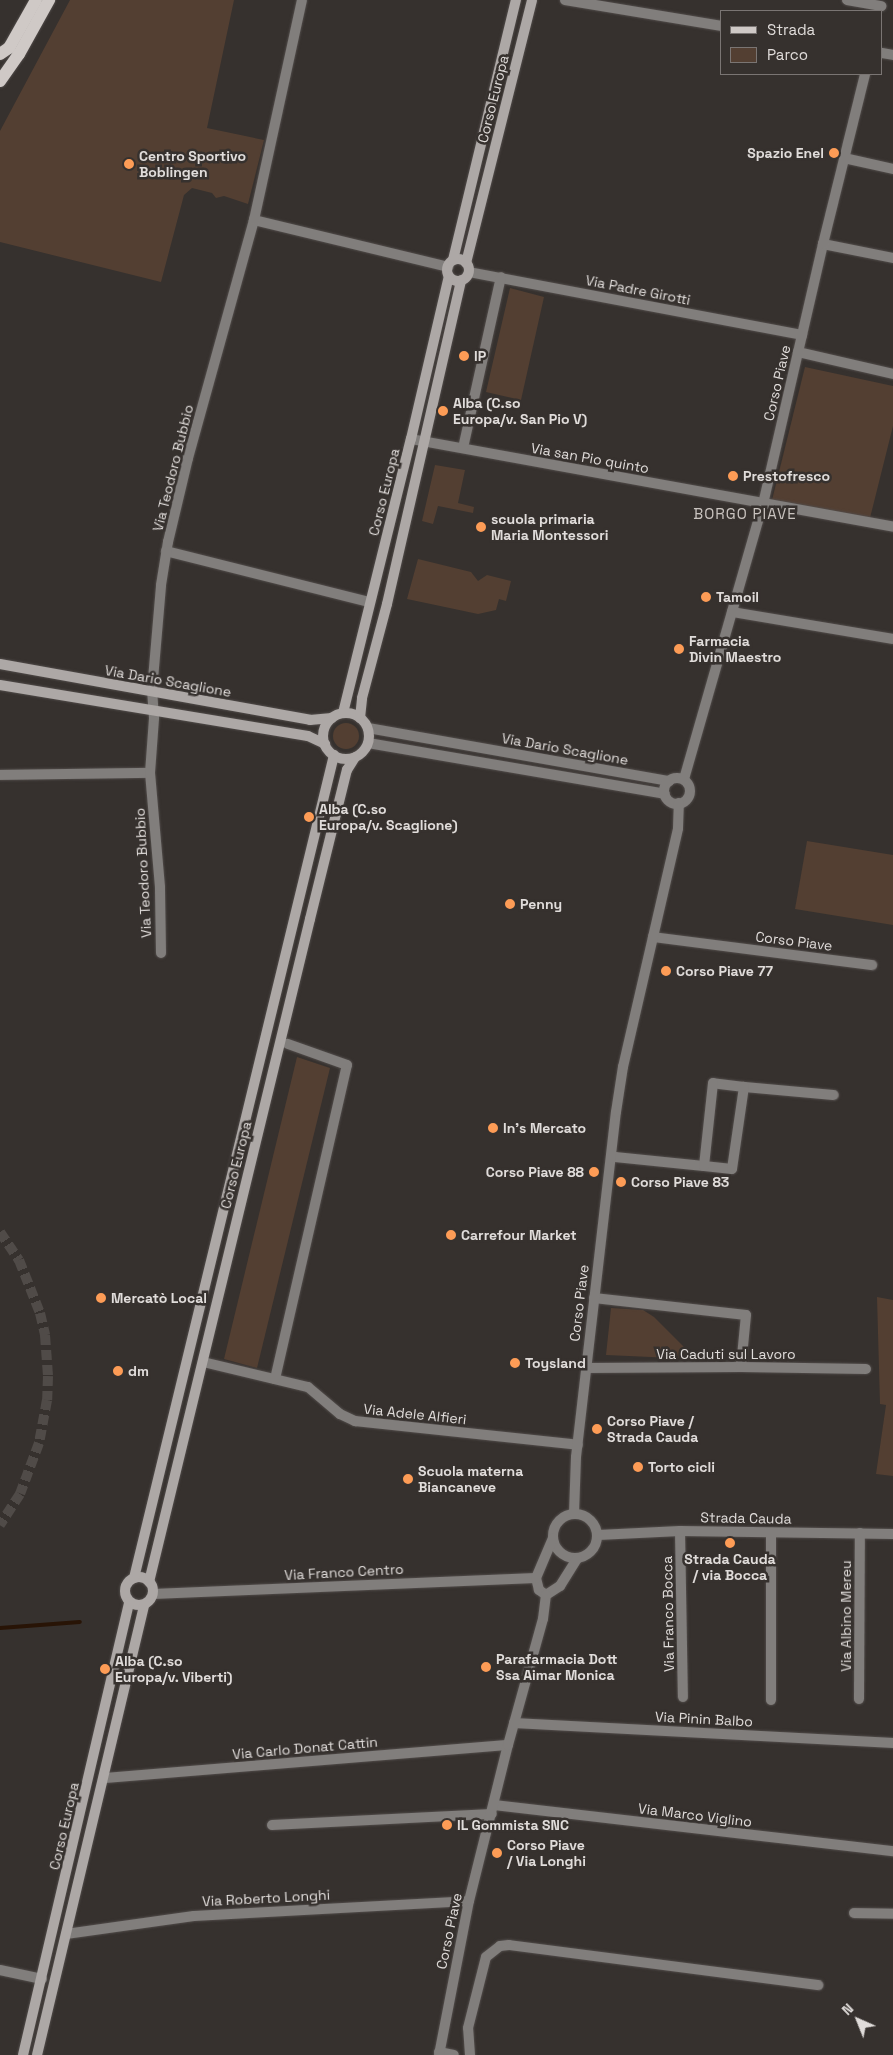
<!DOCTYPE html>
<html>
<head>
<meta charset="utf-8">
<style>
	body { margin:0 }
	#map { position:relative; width:893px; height:2055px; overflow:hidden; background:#36312e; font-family:"Space Grotesk",sans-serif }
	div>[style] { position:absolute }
	.green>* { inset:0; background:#533f32 }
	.round { border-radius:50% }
	.stream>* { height:4px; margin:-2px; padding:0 2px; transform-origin:2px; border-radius:2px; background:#281406 }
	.minor-tunnel>* { height:10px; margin-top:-5px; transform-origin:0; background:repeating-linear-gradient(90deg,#504b48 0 10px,transparent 0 15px) }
	.roads { filter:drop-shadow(0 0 1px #514c4a) drop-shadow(0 0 1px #514c4a) }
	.minor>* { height:10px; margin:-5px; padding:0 5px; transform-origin:5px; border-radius:5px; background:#817e7c }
	.minor>.ring { margin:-5px; padding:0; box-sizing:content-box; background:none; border:10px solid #817e7c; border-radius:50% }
	.secondary>* { height:10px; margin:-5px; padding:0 5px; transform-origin:5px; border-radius:5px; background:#ada8a6 }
	.secondary>.ring { margin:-5px; padding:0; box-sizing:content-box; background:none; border:10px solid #ada8a6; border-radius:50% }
	.primary>* { height:12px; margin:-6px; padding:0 6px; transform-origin:6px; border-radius:6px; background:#cfc9c6 }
	.dots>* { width:14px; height:14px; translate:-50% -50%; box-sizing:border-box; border:2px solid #36312e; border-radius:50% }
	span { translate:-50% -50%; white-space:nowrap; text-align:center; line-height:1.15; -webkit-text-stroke:5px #36312e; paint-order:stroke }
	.street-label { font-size:14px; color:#e0dcda }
	.poi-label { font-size:14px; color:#e0dcda; font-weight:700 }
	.right { translate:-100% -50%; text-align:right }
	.left { translate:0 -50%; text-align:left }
	.neighbourhood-label { font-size:15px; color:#c9c3bf; letter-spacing:1px }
	.legend { position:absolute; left:720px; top:10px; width:162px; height:65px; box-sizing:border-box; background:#36312e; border:1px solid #7a7573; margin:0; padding:6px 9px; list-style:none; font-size:15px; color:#e0dcda }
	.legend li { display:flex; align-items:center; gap:10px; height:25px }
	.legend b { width:25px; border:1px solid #7a7573 }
	.north { position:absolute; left:833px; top:1995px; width:50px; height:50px; -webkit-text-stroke:4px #36312e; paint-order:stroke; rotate:316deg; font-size:14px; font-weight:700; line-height:20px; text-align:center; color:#e0dcda }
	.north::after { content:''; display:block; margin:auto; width:18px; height:22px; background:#e0dcda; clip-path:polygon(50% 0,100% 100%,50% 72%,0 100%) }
</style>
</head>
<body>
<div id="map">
	<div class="green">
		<div style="clip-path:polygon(70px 0,234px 0,207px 128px,264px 140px,248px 204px,224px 196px,216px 198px,212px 193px,192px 188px,184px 195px,161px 282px,0 242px,0 131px)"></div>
		<div style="clip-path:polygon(510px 288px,544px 297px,521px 400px,486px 392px)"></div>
		<div style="clip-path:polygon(805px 367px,893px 386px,893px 426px,870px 518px,772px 500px)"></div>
		<div style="clip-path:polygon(435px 465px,465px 470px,458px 503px,474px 507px,473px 513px,438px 506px,433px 524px,422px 521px)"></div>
		<div style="clip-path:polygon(418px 559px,471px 572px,478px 581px,487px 575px,511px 581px,506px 601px,499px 599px,496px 610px,478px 614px,407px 599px)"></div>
		<div class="round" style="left:333px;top:723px;width:26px;height:26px"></div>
		<div style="clip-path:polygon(807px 841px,893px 855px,893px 925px,795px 909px)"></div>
		<div style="clip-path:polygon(297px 1057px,330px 1068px,257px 1368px,224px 1359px)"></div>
		<div style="clip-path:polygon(877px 1297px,893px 1300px,893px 1476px,876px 1474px,886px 1405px,880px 1404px)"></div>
		<div style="clip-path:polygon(611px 1308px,643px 1310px,654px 1317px,696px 1359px,606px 1355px)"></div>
	</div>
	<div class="stream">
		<div style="left:0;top:1628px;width:80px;rotate:-4.3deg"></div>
	</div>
	<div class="minor-tunnel">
		<div style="left:0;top:1232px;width:34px;rotate:56deg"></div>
		<div style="left:19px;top:1260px;width:57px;rotate:68.4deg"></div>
		<div style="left:40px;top:1313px;width:23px;rotate:77deg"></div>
		<div style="left:45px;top:1335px;width:41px;rotate:85.8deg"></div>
		<div style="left:48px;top:1376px;width:24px;rotate:92deg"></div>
		<div style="left:47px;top:1400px;width:44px;rotate:100.5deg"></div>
		<div style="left:39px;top:1443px;width:54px;rotate:110.4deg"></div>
		<div style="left:20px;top:1494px;width:37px;rotate:123deg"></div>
	</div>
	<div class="roads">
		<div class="minor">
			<div style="left:565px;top:0;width:159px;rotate:9.4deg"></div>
			<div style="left:847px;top:0;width:35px;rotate:10deg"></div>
			<div style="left:882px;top:53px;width:11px;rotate:10deg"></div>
			<div style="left:844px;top:158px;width:50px;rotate:12.7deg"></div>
			<div style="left:254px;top:220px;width:200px;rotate:13.6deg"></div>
			<div style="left:823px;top:244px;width:71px;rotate:11.3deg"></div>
			<div style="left:469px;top:272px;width:339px;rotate:10.7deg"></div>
			<div style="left:798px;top:352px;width:98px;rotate:13deg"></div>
			<div style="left:411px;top:439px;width:490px;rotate:10.3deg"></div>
			<div style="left:463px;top:448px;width:175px;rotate:-77.5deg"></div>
			<div style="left:166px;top:551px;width:209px;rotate:14.1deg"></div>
			<div style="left:732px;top:612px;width:163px;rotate:9.5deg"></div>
			<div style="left:368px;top:728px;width:306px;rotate:10deg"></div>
			<div style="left:368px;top:743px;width:301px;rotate:9.7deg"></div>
			<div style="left:0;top:775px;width:150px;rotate:-0.8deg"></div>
			<div class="ring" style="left:664px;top:778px;width:16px;height:16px"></div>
			<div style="left:684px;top:779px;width:286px;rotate:-74deg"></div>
			<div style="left:763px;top:504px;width:267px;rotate:-77deg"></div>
			<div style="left:823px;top:244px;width:175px;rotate:-76.1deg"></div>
			<div style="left:653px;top:937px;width:221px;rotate:7.3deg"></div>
			<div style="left:161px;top:953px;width:66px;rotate:-90.9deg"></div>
			<div style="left:160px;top:887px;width:114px;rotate:-95deg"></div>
			<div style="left:150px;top:773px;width:55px;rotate:-85.8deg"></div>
			<div style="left:154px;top:718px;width:27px;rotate:-94deg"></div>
			<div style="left:152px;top:691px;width:106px;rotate:-85.1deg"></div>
			<div style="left:161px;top:585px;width:44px;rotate:-80.8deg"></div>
			<div style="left:168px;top:542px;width:86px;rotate:-76.6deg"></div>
			<div style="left:188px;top:458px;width:247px;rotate:-74.5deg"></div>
			<div style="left:254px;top:220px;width:225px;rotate:-77.7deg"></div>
			<div style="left:744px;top:1087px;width:90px;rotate:5.1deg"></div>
			<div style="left:611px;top:1156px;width:4px;rotate:14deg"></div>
			<div style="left:615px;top:1157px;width:89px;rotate:5.8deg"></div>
			<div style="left:704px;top:1166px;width:28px;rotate:6deg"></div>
			<div style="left:732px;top:1169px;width:83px;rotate:-81.7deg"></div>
			<div style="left:744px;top:1087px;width:31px;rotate:-173deg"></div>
			<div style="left:713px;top:1083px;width:83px;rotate:96.2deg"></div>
			<div style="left:594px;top:1298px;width:153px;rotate:6.4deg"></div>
			<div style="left:746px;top:1315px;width:52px;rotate:95.5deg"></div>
			<div style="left:203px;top:1362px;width:108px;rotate:13.4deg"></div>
			<div style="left:308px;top:1387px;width:42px;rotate:40.2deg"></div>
			<div style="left:340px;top:1414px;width:17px;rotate:25deg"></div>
			<div style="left:355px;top:1421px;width:224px;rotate:6.1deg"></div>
			<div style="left:586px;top:1368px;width:155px;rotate:-0.4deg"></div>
			<div style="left:741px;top:1367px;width:125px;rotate:0.9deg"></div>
			<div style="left:275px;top:1379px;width:322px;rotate:-77.1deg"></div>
			<div style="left:347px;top:1065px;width:63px;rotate:-160.4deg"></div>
			<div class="ring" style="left:553px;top:1514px;width:34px;height:34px"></div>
			<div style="left:574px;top:1514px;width:57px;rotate:-88deg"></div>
			<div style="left:576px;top:1457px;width:347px;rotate:-83.4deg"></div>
			<div style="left:616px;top:1112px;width:46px;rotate:-81.2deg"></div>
			<div style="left:623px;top:1067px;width:245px;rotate:-77deg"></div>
			<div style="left:678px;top:828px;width:25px;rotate:-88deg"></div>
			<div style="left:680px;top:1531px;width:166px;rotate:89deg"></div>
			<div style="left:598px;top:1535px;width:82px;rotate:-2.8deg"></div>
			<div style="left:680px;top:1531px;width:213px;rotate:0.8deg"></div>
			<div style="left:153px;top:1594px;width:383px;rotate:-2.4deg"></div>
			<div style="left:546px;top:1595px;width:9px;rotate:-144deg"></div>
			<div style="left:539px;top:1590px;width:12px;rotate:-104deg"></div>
			<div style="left:536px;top:1578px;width:43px;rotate:-67deg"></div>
			<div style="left:546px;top:1595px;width:17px;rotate:-33deg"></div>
			<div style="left:560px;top:1586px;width:32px;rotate:-58deg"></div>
			<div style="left:859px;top:1699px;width:166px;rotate:-89.7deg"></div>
			<div style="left:771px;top:1700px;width:167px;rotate:-90deg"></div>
			<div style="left:514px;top:1723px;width:380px;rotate:3deg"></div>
			<div style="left:104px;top:1778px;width:405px;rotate:-4.7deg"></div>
			<div style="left:494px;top:1805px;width:402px;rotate:6.6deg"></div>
			<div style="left:272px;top:1825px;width:220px;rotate:-2.9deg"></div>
			<div style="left:854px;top:1913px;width:39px;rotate:1deg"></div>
			<div style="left:66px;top:1934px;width:129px;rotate:-8deg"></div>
			<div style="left:194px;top:1916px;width:275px;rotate:-3.1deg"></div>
			<div style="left:0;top:1970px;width:43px;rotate:12.1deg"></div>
			<div style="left:439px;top:2052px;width:15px;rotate:11deg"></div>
			<div style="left:439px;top:2055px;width:157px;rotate:-79deg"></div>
			<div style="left:469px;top:1901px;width:161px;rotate:-76deg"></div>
			<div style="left:508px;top:1745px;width:131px;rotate:-74.5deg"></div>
			<div style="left:543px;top:1619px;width:24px;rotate:-83deg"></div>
			<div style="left:470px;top:2055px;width:27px;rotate:-94deg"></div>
			<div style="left:468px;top:2028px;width:73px;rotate:-75.8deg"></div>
			<div style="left:486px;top:1957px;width:18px;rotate:-38deg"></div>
			<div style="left:500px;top:1946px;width:9px;rotate:-6deg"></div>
			<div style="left:509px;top:1945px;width:312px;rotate:7.4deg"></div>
		</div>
		<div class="secondary">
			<div class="ring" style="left:447px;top:259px;width:12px;height:12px"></div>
			<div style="left:453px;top:260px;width:268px;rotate:-76.4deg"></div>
			<div style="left:466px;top:263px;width:271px;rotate:-75.9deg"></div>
			<div style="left:0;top:664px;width:315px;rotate:10.2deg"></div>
			<div style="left:310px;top:720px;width:22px;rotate:-5deg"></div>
			<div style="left:0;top:685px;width:312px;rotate:9.4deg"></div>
			<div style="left:308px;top:736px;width:19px;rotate:25deg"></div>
			<div style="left:343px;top:713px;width:282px;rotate:-76.1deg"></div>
			<div style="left:411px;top:439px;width:167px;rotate:-76.9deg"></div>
			<div class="ring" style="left:323px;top:713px;width:36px;height:36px"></div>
			<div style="left:360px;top:718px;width:20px;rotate:-84deg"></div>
			<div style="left:362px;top:698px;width:97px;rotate:-75.1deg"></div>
			<div style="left:387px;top:604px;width:332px;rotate:-77.1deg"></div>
			<div class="ring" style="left:125px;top:1577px;width:18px;height:18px"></div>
			<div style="left:134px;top:1578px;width:847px;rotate:-76.34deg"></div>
			<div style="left:149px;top:1582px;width:682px;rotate:-76.35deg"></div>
			<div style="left:310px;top:919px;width:154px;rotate:-76.1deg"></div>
			<div style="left:347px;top:770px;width:15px;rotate:-58deg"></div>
			<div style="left:23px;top:2055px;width:465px;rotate:-76.8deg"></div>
			<div style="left:37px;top:2055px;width:463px;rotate:-76.6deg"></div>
		</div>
		<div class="primary">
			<div style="left:0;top:54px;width:11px;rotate:-34deg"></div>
			<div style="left:9px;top:48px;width:55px;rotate:-60.6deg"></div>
			<div style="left:0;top:81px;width:33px;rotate:-55deg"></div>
			<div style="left:19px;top:54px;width:62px;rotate:-60.9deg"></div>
		</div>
	</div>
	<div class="dots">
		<div style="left:834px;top:153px;background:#fd9c56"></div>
		<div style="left:129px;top:164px;background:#fd9c56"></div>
		<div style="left:464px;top:356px;background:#fd9c56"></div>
		<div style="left:443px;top:411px;background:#fd9c56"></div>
		<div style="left:733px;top:476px;background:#fd9c56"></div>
		<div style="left:481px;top:527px;background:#fd9c56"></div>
		<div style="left:706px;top:597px;background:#fd9c56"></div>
		<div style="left:679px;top:649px;background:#fd9c56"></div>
		<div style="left:309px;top:817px;background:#fd9c56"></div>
		<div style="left:510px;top:904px;background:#fd9c56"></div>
		<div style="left:666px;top:971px;background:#fd9c56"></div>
		<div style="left:493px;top:1128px;background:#fd9c56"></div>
		<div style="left:594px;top:1172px;background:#fd9c56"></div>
		<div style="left:621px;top:1182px;background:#fd9c56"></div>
		<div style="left:451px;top:1235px;background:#fd9c56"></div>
		<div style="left:101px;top:1298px;background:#fd9c56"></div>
		<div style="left:515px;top:1363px;background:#fd9c56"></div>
		<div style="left:118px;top:1371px;background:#fd9c56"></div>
		<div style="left:597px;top:1429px;background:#fd9c56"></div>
		<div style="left:638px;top:1467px;background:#fd9c56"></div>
		<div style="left:408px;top:1479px;background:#fd9c56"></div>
		<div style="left:730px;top:1543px;background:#fd9c56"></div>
		<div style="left:486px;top:1667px;background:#fd9c56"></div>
		<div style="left:105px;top:1669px;background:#fd9c56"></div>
		<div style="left:447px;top:1825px;background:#fd9c56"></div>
		<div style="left:497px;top:1853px;background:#fd9c56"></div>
	</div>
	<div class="street-label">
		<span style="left:493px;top:99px;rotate:-76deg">Corso Europa</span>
		<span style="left:638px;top:290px;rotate:11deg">Via Padre Girotti</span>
		<span style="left:777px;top:383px;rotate:-77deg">Corso Piave</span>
		<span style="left:590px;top:458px;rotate:10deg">Via san Pio quinto</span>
		<span style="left:173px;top:468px;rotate:-76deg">Via Teodoro Bubbio</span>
		<span style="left:384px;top:492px;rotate:-76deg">Corso Europa</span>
		<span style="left:168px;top:681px;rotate:10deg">Via Dario Scaglione</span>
		<span style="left:565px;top:749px;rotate:10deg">Via Dario Scaglione</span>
		<span style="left:143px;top:873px;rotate:-93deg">Via Teodoro Bubbio</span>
		<span style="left:794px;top:941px;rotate:7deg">Corso Piave</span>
		<span style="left:236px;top:1165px;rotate:-76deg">Corso Europa</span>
		<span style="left:579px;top:1303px;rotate:-83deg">Corso Piave</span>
		<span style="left:726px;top:1354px">Via Caduti sul Lavoro</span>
		<span style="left:415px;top:1414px;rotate:6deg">Via Adele Alfieri</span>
		<span style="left:746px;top:1518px;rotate:1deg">Strada Cauda</span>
		<span style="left:344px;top:1572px;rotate:-3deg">Via Franco Centro</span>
		<span style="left:668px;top:1614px;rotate:-91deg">Via Franco Bocca</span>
		<span style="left:846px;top:1616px;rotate:-90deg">Via Albino Mereu</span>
		<span style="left:704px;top:1719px;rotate:3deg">Via Pinin Balbo</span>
		<span style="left:305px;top:1748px;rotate:-5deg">Via Carlo Donat Cattin</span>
		<span style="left:695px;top:1815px;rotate:7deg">Via Marco Viglino</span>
		<span style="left:64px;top:1826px;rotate:-77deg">Corso Europa</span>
		<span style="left:266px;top:1898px;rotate:-3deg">Via Roberto Longhi</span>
		<span style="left:449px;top:1931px;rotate:-78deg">Corso Piave</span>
	</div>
	<div class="poi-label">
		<span class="right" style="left:824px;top:153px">Spazio Enel</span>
		<span class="left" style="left:139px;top:164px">Centro Sportivo<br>Boblingen</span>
		<span class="left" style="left:474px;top:356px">IP</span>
		<span class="left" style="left:453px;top:411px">Alba (C.so<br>Europa/v. San Pio V)</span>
		<span class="left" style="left:743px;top:476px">Prestofresco</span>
		<span class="left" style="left:491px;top:527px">scuola primaria<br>Maria Montessori</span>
		<span class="left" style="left:716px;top:597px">Tamoil</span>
		<span class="left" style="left:689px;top:649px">Farmacia<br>Divin Maestro</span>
		<span class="left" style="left:319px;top:817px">Alba (C.so<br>Europa/v. Scaglione)</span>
		<span class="left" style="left:520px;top:904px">Penny</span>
		<span class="left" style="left:676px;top:971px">Corso Piave 77</span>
		<span class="left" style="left:503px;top:1128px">In's Mercato</span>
		<span class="right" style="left:584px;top:1172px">Corso Piave 88</span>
		<span class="left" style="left:631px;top:1182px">Corso Piave 83</span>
		<span class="left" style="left:461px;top:1235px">Carrefour Market</span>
		<span class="left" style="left:111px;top:1298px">Mercatò Local</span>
		<span class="left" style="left:525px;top:1363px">Toysland</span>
		<span class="left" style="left:128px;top:1371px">dm</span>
		<span class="left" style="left:607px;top:1429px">Corso Piave /<br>Strada Cauda</span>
		<span class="left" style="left:648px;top:1467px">Torto cicli</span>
		<span class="left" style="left:418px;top:1479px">Scuola materna<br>Biancaneve</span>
		<span style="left:730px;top:1567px">Strada Cauda<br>/ via Bocca</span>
		<span class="left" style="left:496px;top:1667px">Parafarmacia Dott<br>Ssa Aimar Monica</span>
		<span class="left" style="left:115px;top:1669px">Alba (C.so<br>Europa/v. Viberti)</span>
		<span class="left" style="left:457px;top:1825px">IL Gommista SNC</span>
		<span class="left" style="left:507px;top:1853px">Corso Piave<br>/ Via Longhi</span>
	</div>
	<div class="neighbourhood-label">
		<span style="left:745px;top:514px">BORGO PIAVE</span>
	</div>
	<ul class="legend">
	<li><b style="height:6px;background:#cfc9c6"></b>Strada</li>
	<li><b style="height:14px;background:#533f32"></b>Parco</li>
	</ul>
	<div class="north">N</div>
</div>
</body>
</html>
